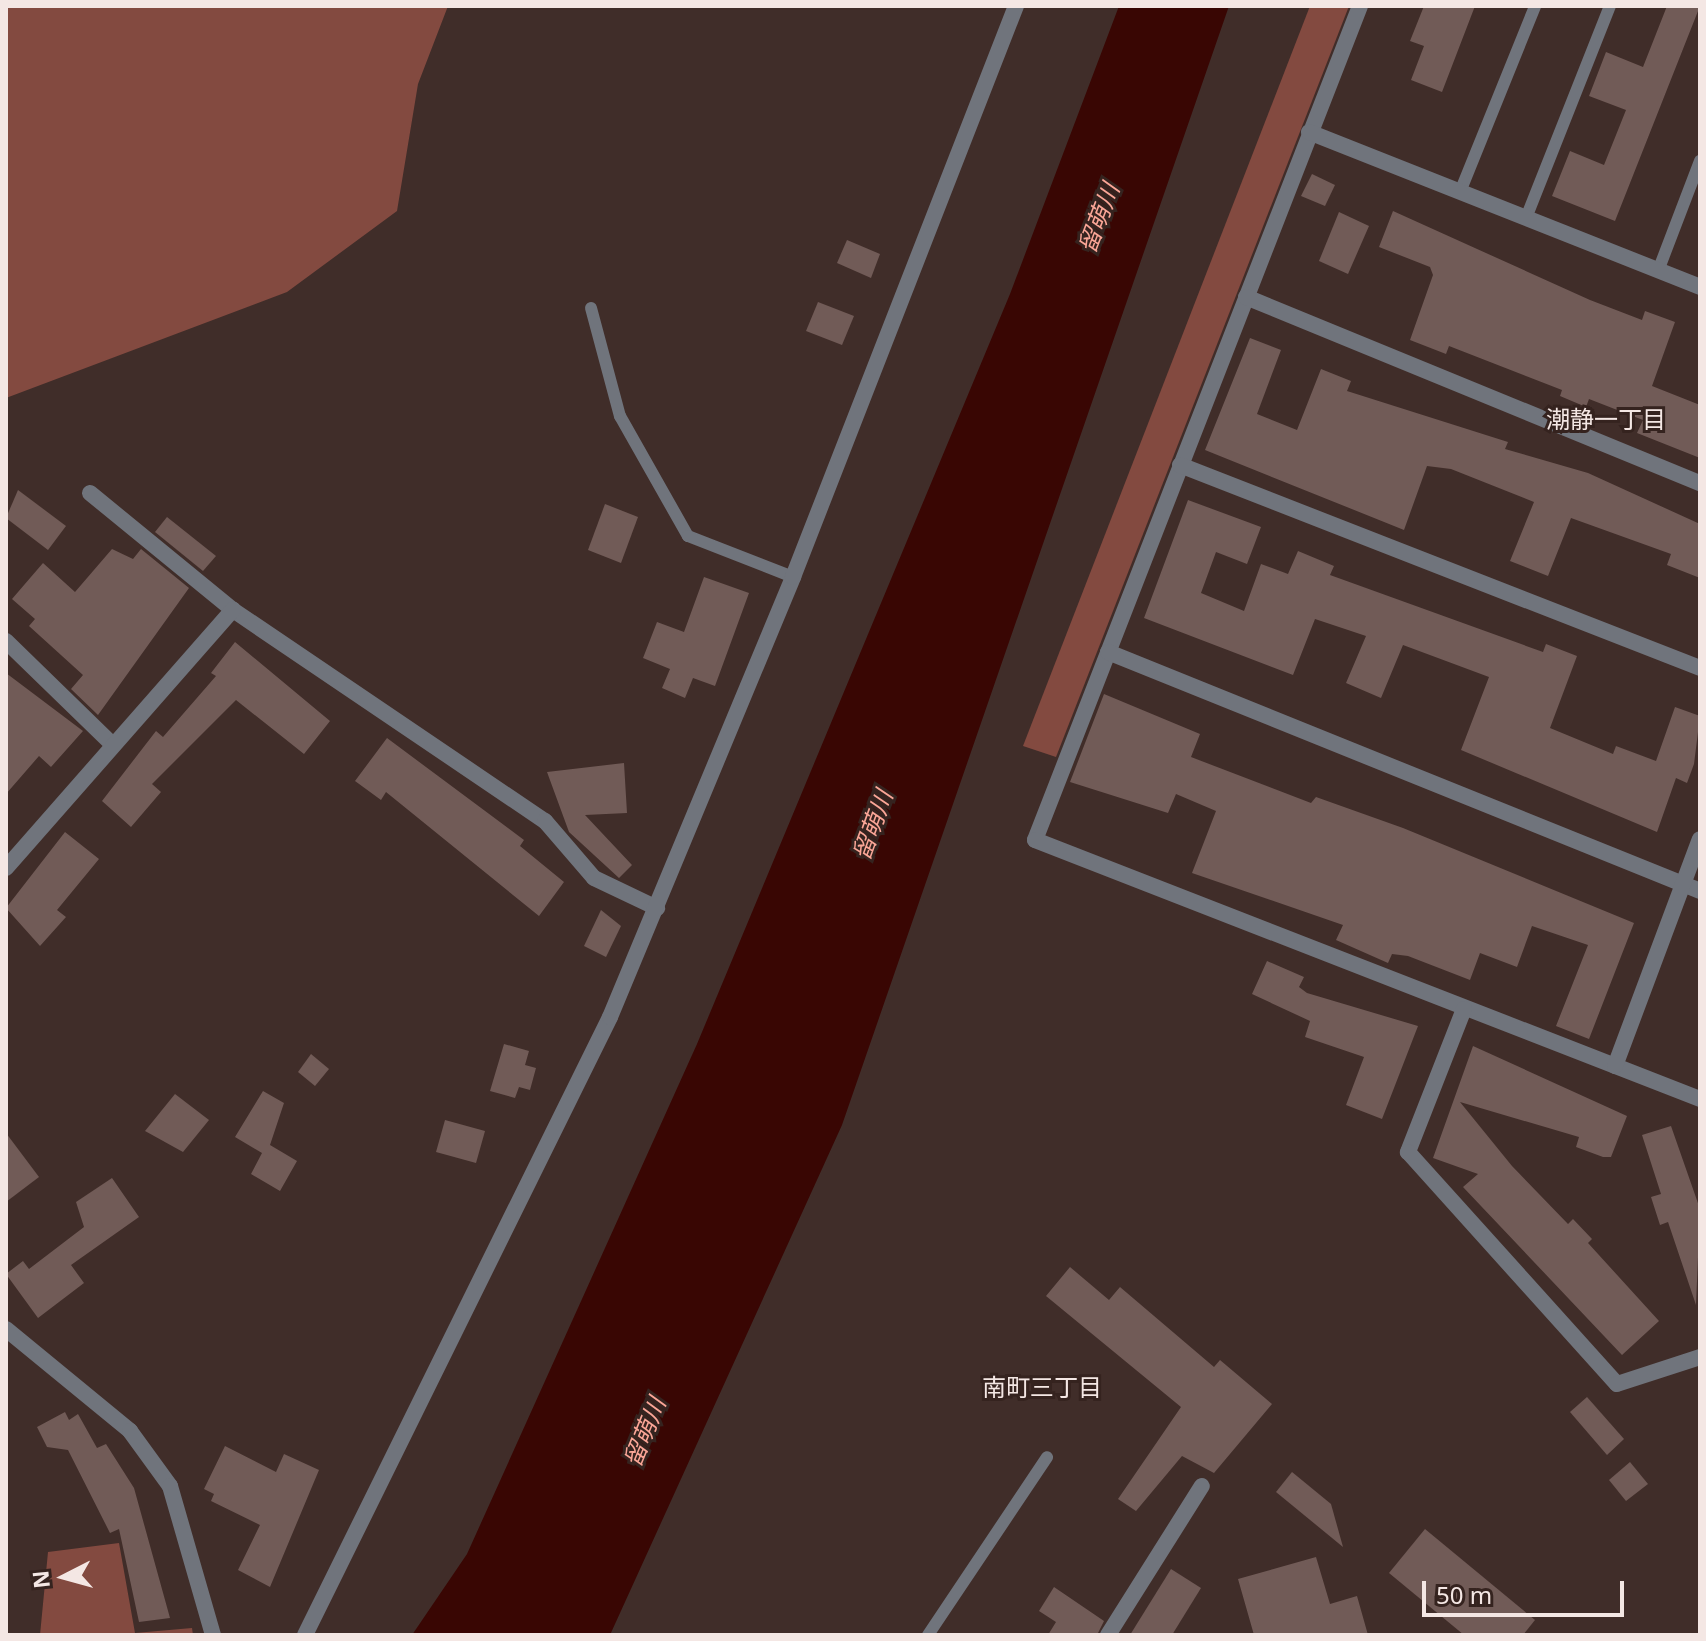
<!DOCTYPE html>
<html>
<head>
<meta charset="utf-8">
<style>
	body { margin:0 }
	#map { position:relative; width:1706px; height:1641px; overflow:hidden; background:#402d29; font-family:"Noto Sans","Noto Sans JP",sans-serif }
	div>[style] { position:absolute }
	.green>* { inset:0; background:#834a40 }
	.water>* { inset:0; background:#390603 }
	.building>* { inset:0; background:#715b57 }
	.service>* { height:12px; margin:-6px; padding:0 6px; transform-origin:6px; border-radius:6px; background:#70747c }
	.minor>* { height:16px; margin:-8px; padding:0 8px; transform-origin:8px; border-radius:8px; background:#70747c }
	span { translate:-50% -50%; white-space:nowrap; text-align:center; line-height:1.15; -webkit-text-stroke:6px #35231f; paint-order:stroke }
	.water-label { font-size:24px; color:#fba697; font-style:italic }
	.neighbourhood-label { font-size:24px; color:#f4e7e4 }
	.frame { position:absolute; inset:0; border:8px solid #f4e7e4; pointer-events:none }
	.north { position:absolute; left:24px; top:1537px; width:80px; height:80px; -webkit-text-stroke:6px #35231f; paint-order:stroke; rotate:264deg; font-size:22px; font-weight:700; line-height:32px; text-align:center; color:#f4e7e4 }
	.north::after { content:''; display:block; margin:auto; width:28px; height:36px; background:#f4e7e4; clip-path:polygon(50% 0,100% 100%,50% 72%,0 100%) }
	.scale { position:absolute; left:1422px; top:1581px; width:202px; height:36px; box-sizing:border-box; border:4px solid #f4e7e4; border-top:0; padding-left:10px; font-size:24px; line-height:28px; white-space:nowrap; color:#f4e7e4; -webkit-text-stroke:6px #35231f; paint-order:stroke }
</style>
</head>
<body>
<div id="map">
	<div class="green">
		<div style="clip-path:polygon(6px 6px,448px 6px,418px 84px,397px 211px,287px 292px,6px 398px)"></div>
		<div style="clip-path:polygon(1310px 6px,1349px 6px,1056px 757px,1023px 746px)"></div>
		<div style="clip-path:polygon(119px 1543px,135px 1633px,192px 1628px,193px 1635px,40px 1635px,48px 1552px)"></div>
	</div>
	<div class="water">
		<div style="clip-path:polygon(1119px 6px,1229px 6px,842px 1125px,610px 1635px,412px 1635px,467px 1554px,697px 1044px,1010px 294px)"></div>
	</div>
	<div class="building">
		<div style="clip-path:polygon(1424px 6px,1475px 6px,1442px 92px,1411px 80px,1424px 46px,1410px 41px)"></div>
		<div style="clip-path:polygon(1667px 6px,1700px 6px,1615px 221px,1552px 196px,1570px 151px,1604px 165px,1626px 110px,1589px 96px,1606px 52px,1643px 67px)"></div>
		<div style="clip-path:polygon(1312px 174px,1335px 185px,1325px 206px,1301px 196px)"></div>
		<div style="clip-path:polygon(1393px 211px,1590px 300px,1642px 320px,1645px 311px,1675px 322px,1652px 386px,1700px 405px,1700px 458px,1637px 433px,1643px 420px,1589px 399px,1586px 407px,1560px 396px,1562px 390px,1449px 346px,1446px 354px,1410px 340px,1433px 275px,1430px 267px,1379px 247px)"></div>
		<div style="clip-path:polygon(1339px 212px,1369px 226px,1348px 274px,1319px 261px)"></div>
		<div style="clip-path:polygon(847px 240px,880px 254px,871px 278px,837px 263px)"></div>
		<div style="clip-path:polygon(818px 302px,854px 316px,842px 345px,806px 331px)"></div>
		<div style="clip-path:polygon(1250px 338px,1281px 350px,1257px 414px,1297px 430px,1321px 369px,1351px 381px,1347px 391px,1508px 442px,1505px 449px,1588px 473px,1700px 524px,1700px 578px,1667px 565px,1671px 554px,1571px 518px,1548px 576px,1510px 561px,1534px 502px,1451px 469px,1427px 466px,1404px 530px,1205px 450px)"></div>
		<div style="clip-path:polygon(18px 490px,66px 526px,48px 550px,6px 518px)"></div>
		<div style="clip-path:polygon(1188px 500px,1261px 527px,1247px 564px,1216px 552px,1201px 593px,1244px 611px,1261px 564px,1288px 574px,1298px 551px,1334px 566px,1330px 575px,1543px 652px,1546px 644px,1577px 656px,1550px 728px,1613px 754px,1616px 746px,1656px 761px,1675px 707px,1700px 716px,1694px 764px,1687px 783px,1676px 778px,1657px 832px,1461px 750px,1489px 677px,1403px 645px,1381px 698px,1346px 683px,1366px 636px,1315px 619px,1293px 675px,1144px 618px)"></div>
		<div style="clip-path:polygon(605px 504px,638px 517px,621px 563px,588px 550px)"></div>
		<div style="clip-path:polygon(167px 517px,216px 556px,203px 571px,155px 532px)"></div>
		<div style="clip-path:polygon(112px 549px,133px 559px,141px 549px,189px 588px,98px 715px,71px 689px,83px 675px,29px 626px,35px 619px,12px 599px,43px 563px,75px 592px)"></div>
		<div style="clip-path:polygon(704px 577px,749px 593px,715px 686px,693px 678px,685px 698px,662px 688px,670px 669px,643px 658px,657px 622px,684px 632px)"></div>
		<div style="clip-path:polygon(235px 642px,330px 721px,304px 754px,236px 700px,152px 784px,161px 792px,131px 827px,102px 801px,156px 731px,163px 737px,216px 676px,211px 673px)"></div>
		<div style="clip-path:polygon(6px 673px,83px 731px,51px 767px,39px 756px,6px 794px)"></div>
		<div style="clip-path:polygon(1104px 694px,1200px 734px,1191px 757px,1311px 803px,1316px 797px,1403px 828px,1634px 923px,1589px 1039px,1556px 1026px,1588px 945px,1532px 926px,1517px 967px,1480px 953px,1470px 980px,1408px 956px,1392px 954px,1388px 963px,1336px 940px,1343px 925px,1192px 873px,1216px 811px,1176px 794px,1168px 813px,1070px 782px)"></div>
		<div style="clip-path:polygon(387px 738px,524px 840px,520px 846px,564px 882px,539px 916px,386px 792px,381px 800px,355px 781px)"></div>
		<div style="clip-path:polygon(624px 763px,627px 813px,585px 815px,632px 865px,619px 878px,569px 832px,547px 772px)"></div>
		<div style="clip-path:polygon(65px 832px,99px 859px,57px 910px,66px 917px,40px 946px,6px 908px)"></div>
		<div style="clip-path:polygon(601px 910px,621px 926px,606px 957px,584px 946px)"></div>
		<div style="clip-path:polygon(1267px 961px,1304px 977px,1299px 987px,1307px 993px,1418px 1026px,1382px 1119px,1346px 1105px,1364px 1057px,1305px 1037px,1310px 1021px,1252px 994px)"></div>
		<div style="clip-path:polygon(504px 1044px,529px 1051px,525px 1065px,536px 1068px,530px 1090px,519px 1087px,515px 1098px,490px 1091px)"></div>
		<div style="clip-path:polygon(1473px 1046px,1627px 1116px,1611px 1157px,1603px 1157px,1576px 1147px,1579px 1137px,1460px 1102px,1512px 1166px,1568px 1224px,1573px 1219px,1592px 1239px,1588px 1243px,1659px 1321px,1622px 1355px,1463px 1187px,1478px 1174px,1433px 1158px)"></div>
		<div style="clip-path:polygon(311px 1054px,329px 1069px,315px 1086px,298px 1072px)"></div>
		<div style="clip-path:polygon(263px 1091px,284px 1103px,270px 1145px,297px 1161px,280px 1191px,251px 1174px,262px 1153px,235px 1137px)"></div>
		<div style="clip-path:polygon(175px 1094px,209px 1120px,183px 1152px,145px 1131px)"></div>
		<div style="clip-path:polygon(445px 1120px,485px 1131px,476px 1163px,436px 1152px)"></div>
		<div style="clip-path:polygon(1671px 1126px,1700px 1209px,1696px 1305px,1668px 1222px,1660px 1225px,1651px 1197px,1661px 1194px,1642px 1135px)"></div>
		<div style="clip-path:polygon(6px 1133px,39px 1177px,6px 1202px)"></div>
		<div style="clip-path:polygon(112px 1178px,139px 1217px,71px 1265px,84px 1283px,38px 1318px,6px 1274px,23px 1261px,29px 1269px,84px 1227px,76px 1202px)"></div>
		<div style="clip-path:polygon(1070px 1267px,1109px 1300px,1120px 1287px,1214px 1367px,1220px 1360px,1272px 1404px,1214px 1473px,1182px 1456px,1136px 1511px,1118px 1499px,1181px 1407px,1046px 1296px)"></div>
		<div style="clip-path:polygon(1587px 1397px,1624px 1439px,1607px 1455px,1570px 1412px)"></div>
		<div style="clip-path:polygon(65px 1412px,69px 1420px,78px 1414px,97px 1448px,106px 1444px,134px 1488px,170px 1618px,139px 1622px,119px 1529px,110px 1533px,68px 1450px,47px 1447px,37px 1427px)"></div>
		<div style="clip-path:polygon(225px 1446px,276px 1472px,284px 1454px,319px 1470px,270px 1587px,238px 1570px,260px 1525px,211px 1501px,214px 1494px,204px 1489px)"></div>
		<div style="clip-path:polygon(1630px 1462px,1648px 1484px,1626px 1501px,1609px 1480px)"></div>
		<div style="clip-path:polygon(1292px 1472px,1331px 1504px,1343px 1547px,1276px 1492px)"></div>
		<div style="clip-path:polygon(1425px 1529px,1535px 1620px,1523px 1635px,1464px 1635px,1389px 1573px)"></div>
		<div style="clip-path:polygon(1316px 1557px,1330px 1604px,1357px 1596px,1368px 1635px,1254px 1635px,1238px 1579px)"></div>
		<div style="clip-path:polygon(1171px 1569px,1201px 1588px,1172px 1635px,1130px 1635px)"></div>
		<div style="clip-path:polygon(1054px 1587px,1104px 1621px,1097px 1635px,1048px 1635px,1056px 1622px,1039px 1611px)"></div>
	</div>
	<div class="service">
		<div style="left:1460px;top:192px;width:201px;rotate:-68deg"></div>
		<div style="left:1526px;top:218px;width:228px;rotate:-68.4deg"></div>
		<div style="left:1658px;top:271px;width:118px;rotate:-69.1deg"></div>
		<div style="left:591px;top:308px;width:112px;rotate:75deg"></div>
		<div style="left:620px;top:416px;width:138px;rotate:60.5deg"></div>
		<div style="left:688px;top:536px;width:113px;rotate:21.3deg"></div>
		<div style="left:928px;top:1635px;width:214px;rotate:-56.2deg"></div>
	</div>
	<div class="minor">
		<div style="left:1360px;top:6px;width:895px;rotate:111.29deg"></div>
		<div style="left:1035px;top:840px;width:714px;rotate:21.28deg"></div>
		<div style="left:1309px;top:132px;width:421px;rotate:21.6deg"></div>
		<div style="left:1246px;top:297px;width:491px;rotate:22.3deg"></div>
		<div style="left:1180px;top:465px;width:558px;rotate:21.32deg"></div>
		<div style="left:90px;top:493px;width:185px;rotate:39.3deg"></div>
		<div style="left:233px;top:610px;width:377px;rotate:34.1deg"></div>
		<div style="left:545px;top:821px;width:75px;rotate:49.3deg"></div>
		<div style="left:594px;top:878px;width:70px;rotate:25.5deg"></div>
		<div style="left:6px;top:641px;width:149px;rotate:44.2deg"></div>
		<div style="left:1108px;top:652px;width:638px;rotate:21.98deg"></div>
		<div style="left:6px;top:868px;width:344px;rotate:-48.7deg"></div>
		<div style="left:1464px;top:1009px;width:154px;rotate:111.4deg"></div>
		<div style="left:1408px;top:1152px;width:312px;rotate:48deg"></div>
		<div style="left:1617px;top:1384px;width:87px;rotate:-18deg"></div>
		<div style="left:1615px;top:1066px;width:242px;rotate:-69.5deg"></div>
		<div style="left:6px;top:1329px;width:161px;rotate:39.4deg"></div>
		<div style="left:130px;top:1431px;width:68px;rotate:54deg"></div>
		<div style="left:170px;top:1486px;width:155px;rotate:73.9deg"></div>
		<div style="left:305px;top:1635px;width:689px;rotate:-63.73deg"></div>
		<div style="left:610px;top:1017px;width:477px;rotate:-67.4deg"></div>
		<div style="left:793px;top:577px;width:613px;rotate:-68.67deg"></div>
		<div style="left:1108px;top:1635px;width:176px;rotate:-57.8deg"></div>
	</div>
	<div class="water-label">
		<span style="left:1098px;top:218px;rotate:-69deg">留萌川</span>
		<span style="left:872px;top:825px;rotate:-70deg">留萌川</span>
		<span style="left:644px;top:1432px;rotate:-68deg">留萌川</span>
	</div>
	<div class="neighbourhood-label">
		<span style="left:1606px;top:419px">潮静一丁目</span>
		<span style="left:1042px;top:1387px">南町三丁目</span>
	</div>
	<div class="frame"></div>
	<div class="north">N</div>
	<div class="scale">50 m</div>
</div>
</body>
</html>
